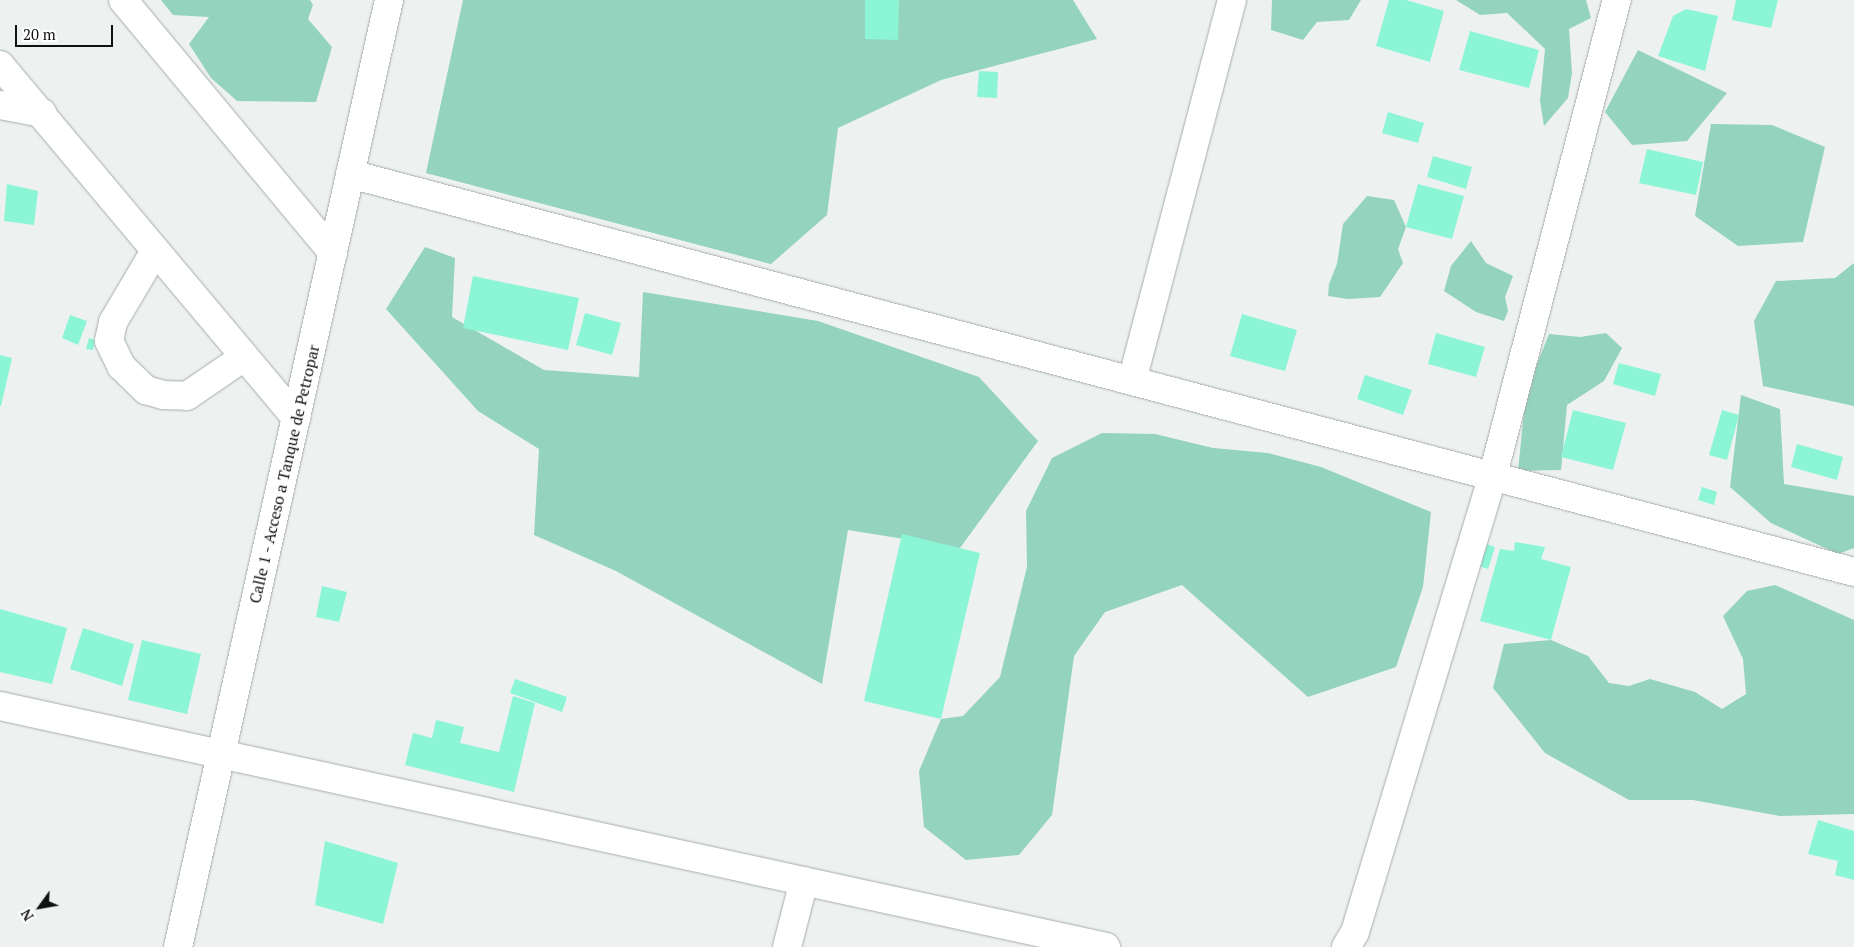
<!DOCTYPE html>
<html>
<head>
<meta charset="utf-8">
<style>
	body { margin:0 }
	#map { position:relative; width:1854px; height:947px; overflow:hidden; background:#edf2f0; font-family:"PT Serif",serif }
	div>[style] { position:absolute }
	.green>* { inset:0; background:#94d3be }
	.building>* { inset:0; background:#8cf5d5 }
	.roads { filter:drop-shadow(0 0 1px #a7acaa) drop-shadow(0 0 1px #a7acaa) }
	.minor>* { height:28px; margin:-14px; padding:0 14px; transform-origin:14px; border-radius:14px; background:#fff }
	span { translate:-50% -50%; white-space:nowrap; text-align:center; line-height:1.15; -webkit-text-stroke:4px #fff; paint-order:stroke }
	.street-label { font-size:16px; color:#101111 }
	.north { position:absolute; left:15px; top:882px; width:50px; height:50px; -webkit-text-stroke:4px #fff; paint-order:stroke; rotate:238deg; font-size:14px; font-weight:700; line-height:20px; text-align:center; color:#101111 }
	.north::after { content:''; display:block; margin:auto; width:18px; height:22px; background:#101111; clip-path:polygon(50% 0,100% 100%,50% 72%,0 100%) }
	.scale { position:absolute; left:15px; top:25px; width:98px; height:22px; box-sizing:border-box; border:2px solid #101111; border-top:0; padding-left:6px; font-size:15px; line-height:18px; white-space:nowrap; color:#101111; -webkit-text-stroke:4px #fff; paint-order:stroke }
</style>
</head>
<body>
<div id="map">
	<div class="green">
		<div style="clip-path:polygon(161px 0,310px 0,313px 5px,308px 19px,332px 47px,316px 102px,237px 101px,211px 78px,189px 44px,209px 17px,173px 15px)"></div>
		<div style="clip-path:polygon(463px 0,1073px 0,1097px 39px,941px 80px,838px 128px,827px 215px,771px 264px,426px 173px)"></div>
		<div style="clip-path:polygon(1272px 0,1361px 0,1349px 20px,1317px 22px,1303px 40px,1271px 30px)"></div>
		<div style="clip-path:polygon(1456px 0,1586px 0,1591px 18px,1569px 29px,1572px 73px,1568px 98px,1544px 126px,1540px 101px,1545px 49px,1507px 13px,1480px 15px)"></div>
		<div style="clip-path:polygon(1638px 50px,1727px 93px,1687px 141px,1632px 145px,1605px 112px)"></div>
		<div style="clip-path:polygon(1711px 124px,1772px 125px,1825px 147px,1803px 242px,1738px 246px,1695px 216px)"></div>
		<div style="clip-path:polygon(1367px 196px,1394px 200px,1406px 227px,1398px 249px,1403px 263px,1380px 297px,1348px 299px,1328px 296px,1329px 284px,1337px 264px,1343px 224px)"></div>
		<div style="clip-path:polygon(1471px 241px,1486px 263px,1513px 276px,1505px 297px,1508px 311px,1504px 321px,1476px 312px,1444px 291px,1451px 266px)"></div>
		<div style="clip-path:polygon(425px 247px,455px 258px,452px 317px,544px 370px,639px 377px,643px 292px,818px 321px,979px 377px,1038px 441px,960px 548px,848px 530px,822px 684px,616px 571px,534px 535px,539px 449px,478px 411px,386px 309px)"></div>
		<div style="clip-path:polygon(1854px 263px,1854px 406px,1763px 386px,1754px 321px,1776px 281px,1835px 278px)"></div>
		<div style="clip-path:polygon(1606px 333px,1622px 348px,1604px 381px,1567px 405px,1561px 470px,1518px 471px,1526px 392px,1549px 334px,1580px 337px)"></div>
		<div style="clip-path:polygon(1741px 395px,1780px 409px,1784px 484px,1854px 496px,1854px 548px,1838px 554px,1771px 523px,1730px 487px)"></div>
		<div style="clip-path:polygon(1102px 433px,1155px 434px,1213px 448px,1268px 453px,1321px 467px,1431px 512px,1423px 587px,1396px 667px,1308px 697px,1182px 585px,1105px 612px,1074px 656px,1052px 815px,1019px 855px,966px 860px,924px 827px,919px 771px,941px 719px,963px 716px,1000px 677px,1027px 567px,1026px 511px,1052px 458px)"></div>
		<div style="clip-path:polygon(1775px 585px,1854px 620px,1854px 814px,1780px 816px,1693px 800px,1629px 800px,1545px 753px,1493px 688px,1504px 644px,1551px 640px,1588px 656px,1609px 683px,1629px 686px,1650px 679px,1695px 692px,1722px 709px,1746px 694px,1743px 659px,1723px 616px,1747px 591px)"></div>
	</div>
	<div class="building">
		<div style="clip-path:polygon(865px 0,899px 0,898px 40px,865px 39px)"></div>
		<div style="clip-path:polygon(1389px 0,1406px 0,1444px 11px,1430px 62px,1376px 46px)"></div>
		<div style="clip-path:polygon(1736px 0,1778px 0,1771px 28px,1732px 20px)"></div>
		<div style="clip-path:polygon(1686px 9px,1718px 16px,1705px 71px,1658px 56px,1673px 16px)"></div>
		<div style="clip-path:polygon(1470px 31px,1539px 50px,1529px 88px,1459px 70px)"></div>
		<div style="clip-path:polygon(979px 71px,998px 72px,997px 98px,977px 97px)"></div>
		<div style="clip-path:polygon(1388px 112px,1424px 123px,1418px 143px,1382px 133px)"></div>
		<div style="clip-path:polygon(1647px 149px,1703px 162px,1696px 195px,1639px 183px)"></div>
		<div style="clip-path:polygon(1433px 156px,1472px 167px,1466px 189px,1427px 177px)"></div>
		<div style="clip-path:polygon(7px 184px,38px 191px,34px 225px,4px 221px)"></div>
		<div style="clip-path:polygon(1418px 184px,1464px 196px,1452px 239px,1406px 227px)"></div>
		<div style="clip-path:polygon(473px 276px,579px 298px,568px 350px,463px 328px)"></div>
		<div style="clip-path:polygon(585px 313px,621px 323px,612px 355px,576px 345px)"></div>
		<div style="clip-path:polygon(1242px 314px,1297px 330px,1285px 371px,1230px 356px)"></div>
		<div style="clip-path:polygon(70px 315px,87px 321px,78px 345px,62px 338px)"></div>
		<div style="clip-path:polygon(1436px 333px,1485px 347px,1476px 377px,1428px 364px)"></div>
		<div style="clip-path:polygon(89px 338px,95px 340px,93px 350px,86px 349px)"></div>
		<div style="clip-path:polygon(0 355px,12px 358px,1px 406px,0 406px)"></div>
		<div style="clip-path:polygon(1619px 363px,1661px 374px,1655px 396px,1613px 384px)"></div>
		<div style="clip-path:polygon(1365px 375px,1412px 390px,1403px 415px,1357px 399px)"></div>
		<div style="clip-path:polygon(1573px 410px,1626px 423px,1613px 470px,1561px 457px)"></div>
		<div style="clip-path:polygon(1722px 410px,1739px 415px,1727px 460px,1709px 455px)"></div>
		<div style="clip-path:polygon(1797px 444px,1843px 457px,1837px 480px,1791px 467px)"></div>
		<div style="clip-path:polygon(1702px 487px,1717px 492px,1714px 505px,1698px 500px)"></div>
		<div style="clip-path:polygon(902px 534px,980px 553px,941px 719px,864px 701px)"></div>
		<div style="clip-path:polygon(1515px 542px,1545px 547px,1541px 559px,1571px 567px,1551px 640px,1480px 621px,1500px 549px,1514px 551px)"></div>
		<div style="clip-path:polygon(1484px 543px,1495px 547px,1488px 569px,1478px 566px)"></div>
		<div style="clip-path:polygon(322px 586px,347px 592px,339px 622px,316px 617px)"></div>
		<div style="clip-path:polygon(0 609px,67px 628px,52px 684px,0 672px)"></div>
		<div style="clip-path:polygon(83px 628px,134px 644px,122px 686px,70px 669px)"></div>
		<div style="clip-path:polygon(142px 640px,201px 654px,187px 714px,128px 700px)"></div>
		<div style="clip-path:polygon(515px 679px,567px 697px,562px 712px,510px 693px)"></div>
		<div style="clip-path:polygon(513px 696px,535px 703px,514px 792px,405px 765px,413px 733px,432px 738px,436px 720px,464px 727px,460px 743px,499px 752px)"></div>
		<div style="clip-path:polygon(1818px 820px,1854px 831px,1854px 880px,1835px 875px,1838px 861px,1808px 854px)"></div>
		<div style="clip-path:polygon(325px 841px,398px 863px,383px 924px,315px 905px)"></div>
	</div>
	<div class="roads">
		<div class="minor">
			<div style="left:123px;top:0;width:329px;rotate:50.3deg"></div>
			<div style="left:0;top:65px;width:461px;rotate:50deg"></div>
			<div style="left:0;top:105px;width:43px;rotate:10.8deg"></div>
			<div style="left:350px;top:174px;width:1556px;rotate:14.82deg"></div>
			<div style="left:155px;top:251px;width:82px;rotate:120.6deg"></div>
			<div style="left:113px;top:322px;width:19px;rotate:102deg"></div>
			<div style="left:109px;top:341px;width:28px;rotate:64deg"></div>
			<div style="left:121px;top:366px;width:35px;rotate:44deg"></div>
			<div style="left:146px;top:390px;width:18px;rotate:16deg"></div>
			<div style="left:163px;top:395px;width:24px;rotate:2deg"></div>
			<div style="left:187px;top:396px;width:69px;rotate:-34.4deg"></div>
			<div style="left:1132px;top:381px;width:394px;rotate:-75.3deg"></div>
			<div style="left:0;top:706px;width:1132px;rotate:12.29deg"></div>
			<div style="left:178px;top:947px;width:970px;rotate:-77.44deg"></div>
			<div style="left:787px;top:947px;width:68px;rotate:-75.6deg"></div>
			<div style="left:1346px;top:947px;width:17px;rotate:-59deg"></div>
			<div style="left:1355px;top:932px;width:477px;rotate:-73.2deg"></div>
			<div style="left:1493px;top:475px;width:491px;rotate:-75.4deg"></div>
		</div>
	</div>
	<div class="street-label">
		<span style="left:284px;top:474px;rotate:-77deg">Calle 1 - Acceso a Tanque de Petropar</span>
	</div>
	<div class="north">N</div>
	<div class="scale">20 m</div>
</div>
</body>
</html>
